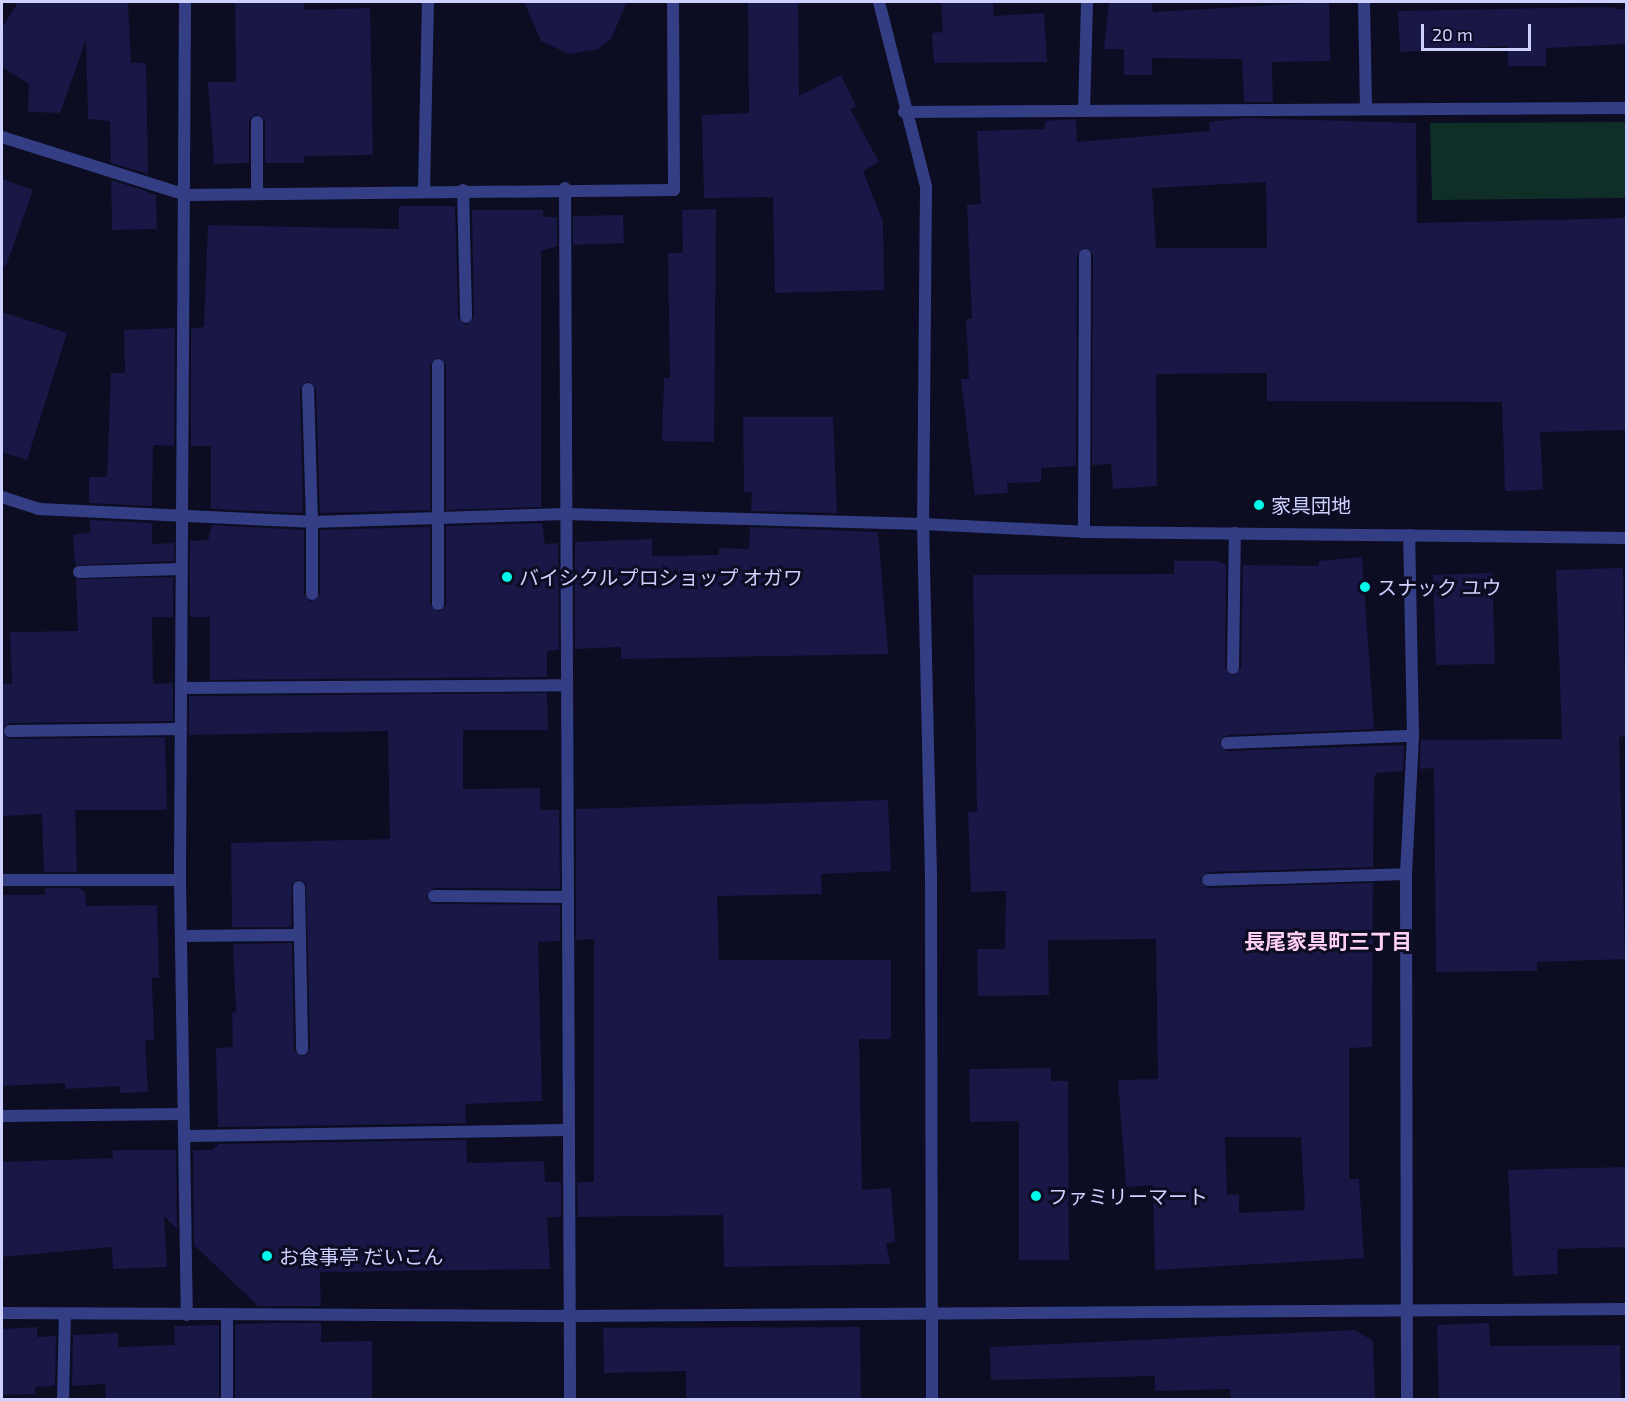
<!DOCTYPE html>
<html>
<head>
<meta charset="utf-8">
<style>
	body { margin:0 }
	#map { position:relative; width:1628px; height:1401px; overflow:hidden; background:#0c0c23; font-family:"Exo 2","Noto Sans JP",sans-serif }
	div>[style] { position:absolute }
	.green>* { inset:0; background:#0f2e27 }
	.building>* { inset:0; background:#191745 }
	.service>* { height:12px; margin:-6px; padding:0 6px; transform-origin:6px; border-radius:6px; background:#343e85 }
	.minor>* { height:12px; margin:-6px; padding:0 6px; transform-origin:6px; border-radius:6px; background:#343e85 }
	.tertiary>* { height:12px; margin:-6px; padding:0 6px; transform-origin:6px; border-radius:6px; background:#343e85 }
	.dots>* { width:16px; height:16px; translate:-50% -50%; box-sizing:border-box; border:3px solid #0c0c23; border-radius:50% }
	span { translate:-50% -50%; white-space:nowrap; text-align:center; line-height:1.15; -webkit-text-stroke:6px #0c0c23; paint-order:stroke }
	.poi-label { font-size:20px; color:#ced1ff }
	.left { translate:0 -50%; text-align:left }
	.neighbourhood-label { font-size:21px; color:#ffd0f6; font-weight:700 }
	.frame { position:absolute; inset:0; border:3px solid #ced1ff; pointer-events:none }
	.scale { position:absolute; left:1421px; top:24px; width:110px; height:27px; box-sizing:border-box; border:3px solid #ced1ff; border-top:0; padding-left:8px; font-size:18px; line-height:21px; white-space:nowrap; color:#ced1ff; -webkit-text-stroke:4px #0c0c23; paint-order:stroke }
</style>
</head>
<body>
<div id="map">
	<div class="green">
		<div style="clip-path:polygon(1626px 122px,1626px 198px,1432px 200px,1430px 123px)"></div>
	</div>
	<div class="building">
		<div style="clip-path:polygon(18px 2px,128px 2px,131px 63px,146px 63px,148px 174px,111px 163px,110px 121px,88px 119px,86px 40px,60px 113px,28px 112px,29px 84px,2px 67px,2px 28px)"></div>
		<div style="clip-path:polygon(235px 2px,304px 2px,305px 10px,370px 8px,373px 155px,304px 156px,304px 163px,265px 163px,265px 121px,256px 114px,249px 121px,249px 163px,214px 164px,208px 82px,236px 82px)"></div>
		<div style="clip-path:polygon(524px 2px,627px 2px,611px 39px,598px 49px,569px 54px,541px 41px)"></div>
		<div style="clip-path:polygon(748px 2px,798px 2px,799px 96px,841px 75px,856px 106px,850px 109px,879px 162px,863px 171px,883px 222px,884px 290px,775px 293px,773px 197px,704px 198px,702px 115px,749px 113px)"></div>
		<div style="clip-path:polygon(941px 2px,993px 2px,994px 16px,1044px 13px,1047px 62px,934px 63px,932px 33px,943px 32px)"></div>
		<div style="clip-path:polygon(1109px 2px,1152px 2px,1153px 12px,1329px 2px,1330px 61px,1272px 62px,1273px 102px,1244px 102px,1242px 59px,1152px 58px,1152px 75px,1124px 75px,1124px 49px,1104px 49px)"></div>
		<div style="clip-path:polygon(1607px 7px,1626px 10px,1626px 44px,1546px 48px,1546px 66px,1508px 66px,1508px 46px,1400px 52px,1398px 11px)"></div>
		<div style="clip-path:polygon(evenodd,1244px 118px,1416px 123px,1417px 223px,1626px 218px,1626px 430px,1540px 432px,1543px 490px,1505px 491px,1502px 402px,1267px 401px,1267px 373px,1156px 374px,1157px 486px,1113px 489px,1111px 464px,1092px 465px,1093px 255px,1084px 247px,1077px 255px,1076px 466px,1041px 468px,1041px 482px,1007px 483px,1008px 493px,975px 495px,961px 379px,969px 379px,966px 319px,972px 319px,967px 205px,981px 204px,977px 131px,1045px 129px,1045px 121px,1076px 119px,1077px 142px,1210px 131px,1209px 122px,1244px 118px,1266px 182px,1267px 248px,1156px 248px,1152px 188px,1266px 182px)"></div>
		<div style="clip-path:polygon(2px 179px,33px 190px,6px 266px,2px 265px)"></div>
		<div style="clip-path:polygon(111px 181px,111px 180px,149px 192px,149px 194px,156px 194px,157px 229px,112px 230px)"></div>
		<div style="clip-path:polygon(399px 206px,455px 206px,458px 317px,466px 325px,474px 317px,472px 210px,543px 210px,543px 217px,557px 217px,557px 246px,541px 251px,541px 507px,446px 510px,446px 365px,437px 357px,430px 365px,430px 510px,320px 513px,316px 389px,308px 381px,300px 389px,303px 513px,211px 509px,211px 446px,191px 446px,191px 328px,204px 327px,208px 225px,399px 229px)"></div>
		<div style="clip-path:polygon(716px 209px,714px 442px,662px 441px,664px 378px,670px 378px,668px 253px,683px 253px,682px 210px)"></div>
		<div style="clip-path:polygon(623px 215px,624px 243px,573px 245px,573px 216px)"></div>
		<div style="clip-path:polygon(2px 312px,67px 333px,27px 460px,2px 452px)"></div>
		<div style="clip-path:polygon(175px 328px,174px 446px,153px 445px,152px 506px,89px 503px,89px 477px,107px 477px,111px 373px,125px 373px,124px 330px)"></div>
		<div style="clip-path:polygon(743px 417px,833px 417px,837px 513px,751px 511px,752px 492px,744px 492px)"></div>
		<div style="clip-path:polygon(90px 520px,152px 523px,152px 544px,174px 543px,174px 561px,75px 565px,73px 534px,90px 533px)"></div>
		<div style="clip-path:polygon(542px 523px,545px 544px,558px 543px,559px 650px,547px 651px,547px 677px,210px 680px,210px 617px,190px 617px,190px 541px,208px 540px,212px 525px,304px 530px,304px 594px,311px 602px,320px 594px,320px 530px,430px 527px,430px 604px,439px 612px,446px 604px,446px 526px)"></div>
		<div style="clip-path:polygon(750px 527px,878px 532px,888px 654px,621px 659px,621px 647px,575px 649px,575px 542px,652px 539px,652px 556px,719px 555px,719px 548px,749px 549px)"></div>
		<div style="clip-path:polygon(evenodd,1362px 557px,1374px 729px,1227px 735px,1219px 743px,1227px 751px,1404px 745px,1403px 771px,1376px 773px,1374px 778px,1373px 867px,1208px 872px,1200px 880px,1208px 888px,1373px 883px,1372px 1047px,1349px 1048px,1349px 1179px,1359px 1179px,1364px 1258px,1155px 1270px,1153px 1185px,1126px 1187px,1118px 1080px,1158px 1079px,1156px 939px,1048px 940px,1049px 995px,978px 996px,977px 949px,1005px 949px,1006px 891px,971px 892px,968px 812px,977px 812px,973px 575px,1174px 574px,1174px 561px,1218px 561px,1226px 565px,1225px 668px,1233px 676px,1241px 668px,1243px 565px,1319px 566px,1319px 561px,1362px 557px,1225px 1137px,1301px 1137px,1305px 1210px,1239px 1213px,1239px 1194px,1227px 1195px,1225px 1137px)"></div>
		<div style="clip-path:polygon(1623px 568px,1626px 736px,1619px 737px,1625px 959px,1537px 962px,1537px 971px,1436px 972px,1434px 768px,1420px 769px,1421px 740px,1562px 739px,1556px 570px)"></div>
		<div style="clip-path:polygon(1492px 573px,1495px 664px,1436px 665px,1433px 575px)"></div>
		<div style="clip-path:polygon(173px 577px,173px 617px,152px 617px,153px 684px,173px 683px,173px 721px,10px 723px,3px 728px,10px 739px,165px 737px,167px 810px,75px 810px,77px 872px,44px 872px,42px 814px,2px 816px,2px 684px,12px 684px,10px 632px,78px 631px,76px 579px)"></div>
		<div style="clip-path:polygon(547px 693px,548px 730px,463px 730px,463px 789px,540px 788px,540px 810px,559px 810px,560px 889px,434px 888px,426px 897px,434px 904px,560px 905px,560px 941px,538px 942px,542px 1101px,465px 1104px,466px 1123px,218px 1127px,216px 1048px,233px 1047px,232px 1013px,236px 1012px,233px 944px,292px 943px,294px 1050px,303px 1057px,310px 1049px,306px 883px,298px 879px,292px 884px,291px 927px,232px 927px,231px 843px,390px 839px,388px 731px,189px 735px,189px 696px)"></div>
		<div style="clip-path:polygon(888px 800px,891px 871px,821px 874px,822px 894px,717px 896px,719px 960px,891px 960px,891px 1039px,859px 1039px,862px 1190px,891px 1188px,895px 1242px,886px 1243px,890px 1264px,724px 1267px,723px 1215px,578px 1217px,577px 1182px,594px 1182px,594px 939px,576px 940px,576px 809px)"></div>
		<div style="clip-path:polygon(45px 888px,78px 888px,85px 892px,86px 906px,157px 905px,159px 978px,152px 978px,154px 1040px,145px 1040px,148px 1092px,120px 1093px,119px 1086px,66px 1089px,65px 1083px,2px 1086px,2px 895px,45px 895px)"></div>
		<div style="clip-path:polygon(1051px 1068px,1051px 1081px,1068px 1081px,1069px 1260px,1019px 1260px,1019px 1121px,970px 1122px,969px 1069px)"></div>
		<div style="clip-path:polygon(466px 1140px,467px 1163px,544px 1161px,545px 1182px,561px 1182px,561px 1217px,547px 1217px,550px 1269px,320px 1272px,321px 1306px,258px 1306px,194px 1245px,193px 1150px,212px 1150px,219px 1144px)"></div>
		<div style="clip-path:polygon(113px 1150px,176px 1150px,177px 1229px,164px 1216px,167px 1267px,113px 1269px,112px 1247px,2px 1257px,2px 1162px,113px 1158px)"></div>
		<div style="clip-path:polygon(1626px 1167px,1626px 1247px,1557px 1249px,1558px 1274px,1513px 1276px,1508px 1170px)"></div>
		<div style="clip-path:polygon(275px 1323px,321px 1323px,321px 1342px,372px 1341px,372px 1400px,235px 1400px,235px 1324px)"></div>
		<div style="clip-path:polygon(1489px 1323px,1490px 1346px,1620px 1345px,1621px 1400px,1439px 1400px,1437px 1325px)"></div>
		<div style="clip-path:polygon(219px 1325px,219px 1400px,106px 1400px,105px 1384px,72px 1386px,73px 1335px,118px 1333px,118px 1347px,175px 1345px,174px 1326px)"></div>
		<div style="clip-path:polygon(37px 1327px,37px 1337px,56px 1336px,55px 1386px,35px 1387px,35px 1394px,2px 1395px,2px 1329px)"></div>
		<div style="clip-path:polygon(860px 1327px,861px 1400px,686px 1400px,686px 1371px,604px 1373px,603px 1328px)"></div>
		<div style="clip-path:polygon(1355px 1330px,1373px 1341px,1375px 1400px,1231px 1400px,1230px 1389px,1155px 1391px,1155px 1376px,991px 1380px,990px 1347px)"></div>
	</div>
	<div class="service">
		<div style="left:257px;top:122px;width:72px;rotate:90deg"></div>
		<div style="left:312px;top:522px;width:72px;rotate:90deg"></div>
		<div style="left:1084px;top:532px;width:277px;rotate:-89.8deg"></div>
		<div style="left:79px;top:572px;width:101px;rotate:-1.7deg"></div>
		<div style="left:1233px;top:668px;width:135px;rotate:-89.2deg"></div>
		<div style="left:182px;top:688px;width:383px;rotate:-0.4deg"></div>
		<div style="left:10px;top:731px;width:171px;rotate:-0.7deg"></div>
		<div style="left:1227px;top:743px;width:186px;rotate:-2.2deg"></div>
		<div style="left:1208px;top:880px;width:198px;rotate:-1.7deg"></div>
		<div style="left:434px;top:896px;width:131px;rotate:0.4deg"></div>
		<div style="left:186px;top:1136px;width:380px;rotate:-0.9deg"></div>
		<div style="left:227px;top:1315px;width:85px;rotate:90deg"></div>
	</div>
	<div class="minor">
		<div style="left:185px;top:2px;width:878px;rotate:90.33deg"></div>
		<div style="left:180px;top:880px;width:435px;rotate:89.1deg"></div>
		<div style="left:1364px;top:2px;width:107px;rotate:88.9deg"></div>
		<div style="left:1084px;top:111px;width:109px;rotate:-88.4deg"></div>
		<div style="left:904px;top:112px;width:722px;rotate:-0.32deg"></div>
		<div style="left:2px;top:137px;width:193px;rotate:17.5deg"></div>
		<div style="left:186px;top:195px;width:488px;rotate:-0.6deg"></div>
		<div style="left:674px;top:190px;width:188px;rotate:-90.3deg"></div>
		<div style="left:565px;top:188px;width:1212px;rotate:89.76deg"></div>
		<div style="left:463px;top:190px;width:127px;rotate:88.6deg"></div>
		<div style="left:424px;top:191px;width:189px;rotate:-88.8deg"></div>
		<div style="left:308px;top:389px;width:133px;rotate:88.3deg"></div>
		<div style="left:2px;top:497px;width:39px;rotate:18deg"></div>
		<div style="left:39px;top:509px;width:273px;rotate:2.7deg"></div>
		<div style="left:312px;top:522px;width:254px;rotate:-1.8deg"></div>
		<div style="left:566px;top:514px;width:357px;rotate:1.6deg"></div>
		<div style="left:438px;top:604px;width:239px;rotate:-90deg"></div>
		<div style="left:2px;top:880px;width:178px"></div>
		<div style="left:299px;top:887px;width:162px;rotate:88.9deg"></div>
		<div style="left:181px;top:936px;width:119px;rotate:-0.5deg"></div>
		<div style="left:2px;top:1116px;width:181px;rotate:-0.6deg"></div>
		<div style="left:2px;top:1313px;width:567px;rotate:0.3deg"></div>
		<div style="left:569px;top:1316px;width:1057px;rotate:-0.38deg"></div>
		<div style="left:932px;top:1314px;width:86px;rotate:90deg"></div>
		<div style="left:63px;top:1400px;width:86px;rotate:-88.7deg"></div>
	</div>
	<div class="tertiary">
		<div style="left:879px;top:2px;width:191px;rotate:75.7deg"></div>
		<div style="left:926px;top:187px;width:337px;rotate:90.5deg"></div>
		<div style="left:923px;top:524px;width:353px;rotate:88.7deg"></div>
		<div style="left:931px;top:877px;width:437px;rotate:89.9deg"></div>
		<div style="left:923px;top:524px;width:161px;rotate:2.8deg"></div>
		<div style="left:1084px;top:532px;width:542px;rotate:0.63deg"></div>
		<div style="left:1407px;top:1400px;width:526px;rotate:-90.11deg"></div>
		<div style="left:1406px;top:874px;width:138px;rotate:-87.1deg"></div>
		<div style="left:1413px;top:736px;width:201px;rotate:-91.1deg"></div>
	</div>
	<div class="dots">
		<div style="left:1259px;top:505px;background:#00f9e9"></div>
		<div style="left:507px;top:577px;background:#00f9e9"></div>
		<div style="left:1365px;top:587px;background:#00f9e9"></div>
		<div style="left:1036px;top:1196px;background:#00f9e9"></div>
		<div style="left:267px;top:1256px;background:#00f9e9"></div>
	</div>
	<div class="poi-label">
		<span class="left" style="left:1271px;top:505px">家具団地</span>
		<span class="left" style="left:519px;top:577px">バイシクルプロショップ オガワ</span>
		<span class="left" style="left:1377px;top:587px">スナック ユウ</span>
		<span class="left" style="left:1048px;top:1196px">ファミリーマート</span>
		<span class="left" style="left:279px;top:1256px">お食事亭 だいこん</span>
	</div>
	<div class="neighbourhood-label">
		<span style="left:1328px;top:941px">長尾家具町三丁目</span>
	</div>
	<div class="frame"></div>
	<div class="scale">20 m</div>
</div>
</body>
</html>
